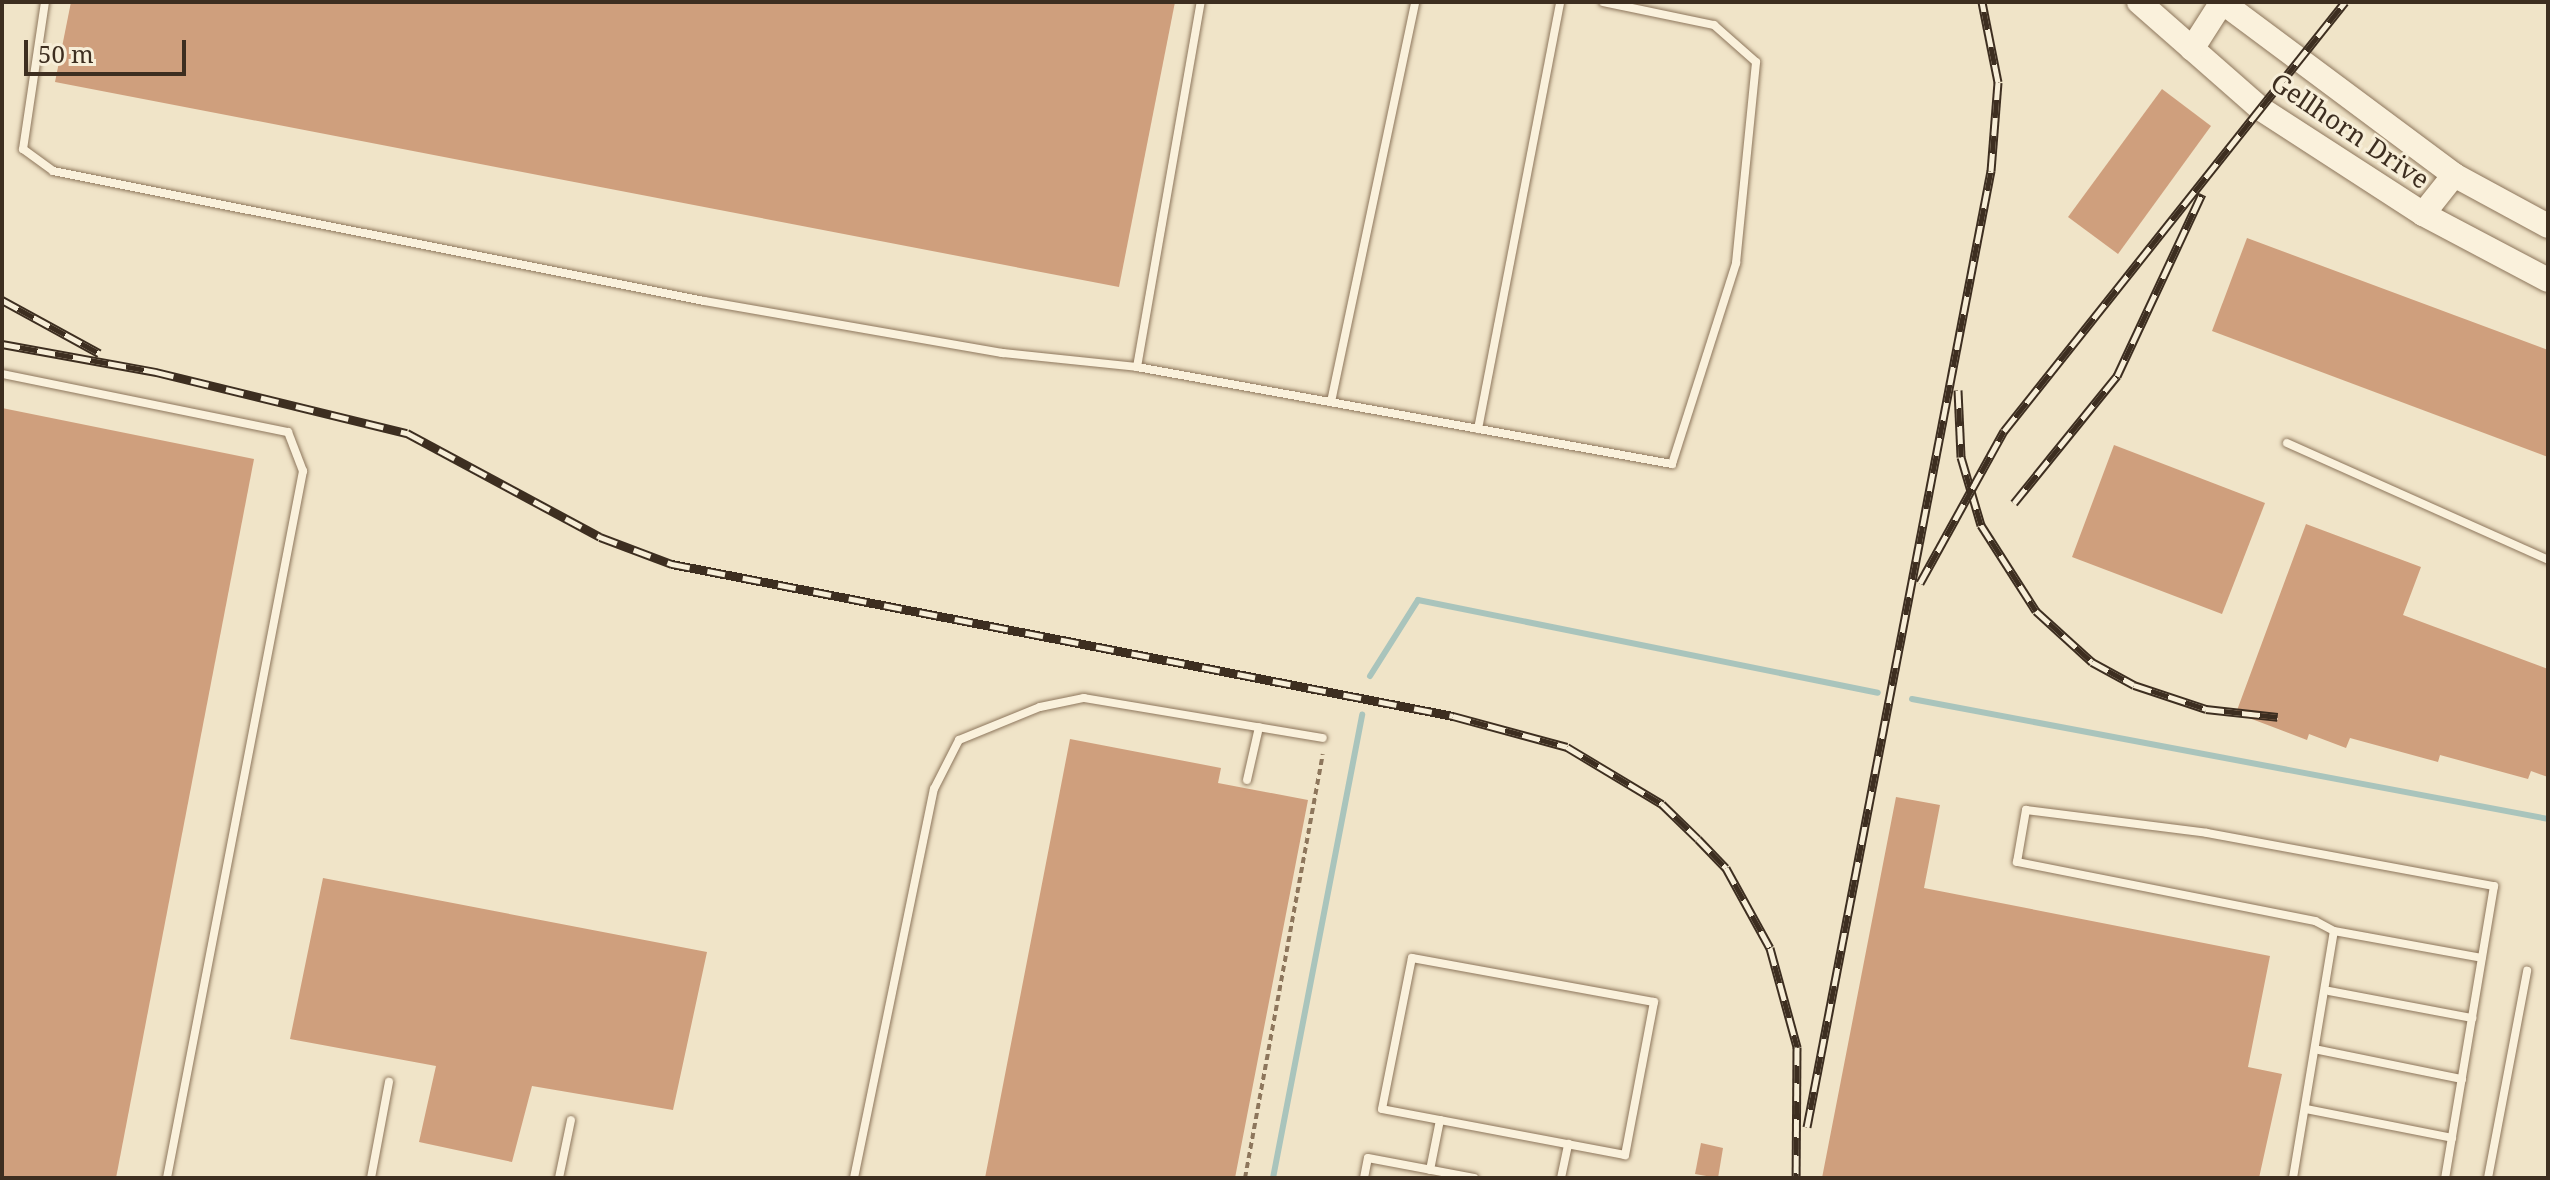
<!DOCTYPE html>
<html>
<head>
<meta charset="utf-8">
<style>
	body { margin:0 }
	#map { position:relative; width:2550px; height:1180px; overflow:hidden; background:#f0e4c8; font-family:"Noto Serif",serif }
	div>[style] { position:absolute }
	.stream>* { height:6px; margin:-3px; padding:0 3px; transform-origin:3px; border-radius:3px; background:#a9c4bc }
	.building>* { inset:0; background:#cf9f7d }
	.path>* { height:4px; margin-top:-2px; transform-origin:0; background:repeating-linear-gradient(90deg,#8d765c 0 6px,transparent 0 10px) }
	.roads { filter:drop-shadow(0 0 2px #8d765c) drop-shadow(0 0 2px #8d765c) }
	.lane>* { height:8px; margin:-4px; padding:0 4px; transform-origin:4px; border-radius:4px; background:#faf1dc }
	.secondary>* { height:24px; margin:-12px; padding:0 12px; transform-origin:12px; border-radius:12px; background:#faf1dc }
	.rail>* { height:9px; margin-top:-4.5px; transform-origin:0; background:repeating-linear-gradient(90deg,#f7eed8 0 18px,#3d2e20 0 36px); box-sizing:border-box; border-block:2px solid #3d2e20 }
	span { translate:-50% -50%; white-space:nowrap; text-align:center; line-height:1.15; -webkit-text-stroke:6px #f7eed8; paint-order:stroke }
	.street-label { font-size:26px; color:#3d2e20 }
	.frame { position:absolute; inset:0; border:4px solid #3d2e20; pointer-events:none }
	.scale { position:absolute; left:24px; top:40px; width:162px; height:36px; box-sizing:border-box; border:4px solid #3d2e20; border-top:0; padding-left:10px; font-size:24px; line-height:28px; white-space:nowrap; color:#3d2e20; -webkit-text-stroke:6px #f7eed8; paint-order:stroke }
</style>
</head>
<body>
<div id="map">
	<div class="stream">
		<div style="left:1370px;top:676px;width:90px;rotate:-57.7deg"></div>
		<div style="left:1418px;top:600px;width:469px;rotate:11.4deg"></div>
		<div style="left:1912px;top:699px;width:647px;rotate:10.68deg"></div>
		<div style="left:1273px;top:1178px;width:472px;rotate:-79.1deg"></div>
	</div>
	<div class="building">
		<div style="clip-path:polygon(71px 2px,1175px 2px,1119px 287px,55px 82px)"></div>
		<div style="clip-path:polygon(2162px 89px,2211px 126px,2118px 254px,2068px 217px)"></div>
		<div style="clip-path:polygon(2247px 238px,2548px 350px,2548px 457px,2212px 331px)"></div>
		<div style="clip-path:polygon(2px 408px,254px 459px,116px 1178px,2px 1178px)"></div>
		<div style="clip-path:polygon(2114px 445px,2265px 503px,2222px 614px,2072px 557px)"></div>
		<div style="clip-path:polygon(2306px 524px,2421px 567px,2403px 615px,2548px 669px,2548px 777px,2531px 771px,2528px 779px,2440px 755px,2438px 762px,2350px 738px,2346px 748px,2309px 734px,2307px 740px,2236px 713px)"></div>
		<div style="clip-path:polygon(1070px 739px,1221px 768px,1218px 783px,1308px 800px,1235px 1178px,985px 1178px)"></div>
		<div style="clip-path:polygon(1896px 797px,1940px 805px,1924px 888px,2270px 956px,2248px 1067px,2282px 1074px,2259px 1178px,1822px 1178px)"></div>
		<div style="clip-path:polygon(323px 878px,707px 952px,673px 1110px,532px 1086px,512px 1162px,419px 1142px,436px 1066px,290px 1039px)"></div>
		<div style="clip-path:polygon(1701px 1143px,1723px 1148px,1718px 1178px,1695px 1174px)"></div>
	</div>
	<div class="path">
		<div style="left:1245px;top:1178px;width:431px;rotate:-79.6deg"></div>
	</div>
	<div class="roads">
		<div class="lane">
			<div style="left:45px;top:2px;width:149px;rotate:98.5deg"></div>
			<div style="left:23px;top:149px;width:37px;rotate:36deg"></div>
			<div style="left:53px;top:171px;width:664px;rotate:11.29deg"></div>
			<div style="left:704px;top:301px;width:303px;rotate:9.9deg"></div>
			<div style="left:1002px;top:353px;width:136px;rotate:5.9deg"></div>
			<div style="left:1137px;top:367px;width:544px;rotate:10.28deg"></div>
			<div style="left:1672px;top:464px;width:211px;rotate:-72.3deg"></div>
			<div style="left:1736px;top:263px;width:202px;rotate:-84.3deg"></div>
			<div style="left:1756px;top:62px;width:56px;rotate:-138.6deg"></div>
			<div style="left:1714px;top:25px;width:113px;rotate:-168.3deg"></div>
			<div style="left:1137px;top:367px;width:371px;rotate:-80.1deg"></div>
			<div style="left:2px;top:374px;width:292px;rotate:11.5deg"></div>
			<div style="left:288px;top:432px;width:42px;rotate:69deg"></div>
			<div style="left:303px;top:471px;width:720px;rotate:100.89deg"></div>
			<div style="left:1331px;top:402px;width:409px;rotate:-78.1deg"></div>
			<div style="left:1478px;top:429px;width:435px;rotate:-79.1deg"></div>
			<div style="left:2287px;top:443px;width:286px;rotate:24.1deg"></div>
			<div style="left:1247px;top:780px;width:54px;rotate:-77.2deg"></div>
			<div style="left:2334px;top:931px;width:150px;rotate:10.3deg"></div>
			<div style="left:1412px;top:958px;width:246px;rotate:10.3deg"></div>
			<div style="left:1654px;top:1002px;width:156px;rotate:100.7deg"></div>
			<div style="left:1625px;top:1155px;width:247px;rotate:-169.3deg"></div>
			<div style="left:1382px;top:1109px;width:154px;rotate:-78.8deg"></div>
			<div style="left:2329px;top:991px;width:146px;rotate:10.7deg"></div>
			<div style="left:2319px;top:1050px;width:146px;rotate:11.5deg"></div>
			<div style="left:2306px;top:1109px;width:149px;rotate:11.2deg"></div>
			<div style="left:1430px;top:1170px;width:51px;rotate:-78.7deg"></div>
			<div style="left:371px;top:1178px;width:98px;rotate:-79.4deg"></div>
			<div style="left:559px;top:1178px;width:59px;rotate:-78.3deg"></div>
			<div style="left:854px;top:1178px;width:397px;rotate:-78.4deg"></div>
			<div style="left:934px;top:789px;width:55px;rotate:-63deg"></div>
			<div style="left:959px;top:740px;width:87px;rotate:-22.2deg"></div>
			<div style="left:1040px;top:707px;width:45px;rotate:-11.6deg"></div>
			<div style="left:1084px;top:698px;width:242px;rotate:9.5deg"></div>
			<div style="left:1364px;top:1178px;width:20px;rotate:-79deg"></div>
			<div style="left:1368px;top:1158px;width:108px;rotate:10.7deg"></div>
			<div style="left:1561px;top:1178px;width:35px;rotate:-78deg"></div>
			<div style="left:2293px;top:1178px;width:250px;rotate:-80.6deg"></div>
			<div style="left:2334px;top:931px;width:21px;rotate:-152deg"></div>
			<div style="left:2315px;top:921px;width:304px;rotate:-168.8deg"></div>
			<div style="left:2017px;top:862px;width:53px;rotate:-80.2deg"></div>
			<div style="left:2026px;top:810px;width:182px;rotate:7.2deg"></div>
			<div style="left:2207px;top:833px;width:292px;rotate:10.5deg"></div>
			<div style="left:2494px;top:886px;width:296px;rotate:99.5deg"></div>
			<div style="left:2488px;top:1178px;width:211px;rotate:-79.3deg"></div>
		</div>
		<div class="secondary">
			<div style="left:2139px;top:2px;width:162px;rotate:41.3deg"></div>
			<div style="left:2261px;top:109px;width:193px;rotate:32.9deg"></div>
			<div style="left:2423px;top:214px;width:141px;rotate:27.8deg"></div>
			<div style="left:2222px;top:2px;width:289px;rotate:36.7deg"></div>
			<div style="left:2454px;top:175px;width:107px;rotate:28.5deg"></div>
			<div style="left:2192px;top:49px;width:56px;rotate:-57.4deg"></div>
			<div style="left:2423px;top:214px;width:50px;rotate:-51.5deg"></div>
		</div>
	</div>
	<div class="rail">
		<div style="left:2px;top:300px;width:111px;rotate:28.7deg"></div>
		<div style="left:2px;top:344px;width:157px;rotate:10.3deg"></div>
		<div style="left:156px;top:372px;width:258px;rotate:13.7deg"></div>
		<div style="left:407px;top:433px;width:219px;rotate:28.3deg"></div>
		<div style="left:600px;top:537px;width:77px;rotate:20.6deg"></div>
		<div style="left:672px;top:564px;width:796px;rotate:11.01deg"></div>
		<div style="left:1453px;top:716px;width:118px;rotate:15.2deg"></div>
		<div style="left:1567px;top:747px;width:111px;rotate:31deg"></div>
		<div style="left:1662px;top:804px;width:50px;rotate:44.2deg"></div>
		<div style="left:1698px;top:839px;width:40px;rotate:46deg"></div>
		<div style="left:1726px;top:868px;width:91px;rotate:61.2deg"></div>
		<div style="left:1770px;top:948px;width:103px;rotate:74.7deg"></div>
		<div style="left:1797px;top:1047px;width:131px;rotate:90.4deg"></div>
		<div style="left:1958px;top:390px;width:67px;rotate:87.4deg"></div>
		<div style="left:1961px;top:457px;width:71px;rotate:73.6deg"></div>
		<div style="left:1981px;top:525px;width:102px;rotate:57.4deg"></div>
		<div style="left:2036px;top:611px;width:76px;rotate:42.3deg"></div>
		<div style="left:2092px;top:662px;width:48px;rotate:28.7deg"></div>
		<div style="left:2134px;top:685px;width:76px;rotate:18.4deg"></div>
		<div style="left:2206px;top:709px;width:72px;rotate:6.3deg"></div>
		<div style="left:2014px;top:503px;width:164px;rotate:-51deg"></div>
		<div style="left:2117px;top:376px;width:201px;rotate:-65deg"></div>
		<div style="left:1920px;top:583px;width:174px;rotate:-61.1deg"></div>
		<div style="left:2004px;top:431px;width:548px;rotate:-51.52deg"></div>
		<div style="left:1807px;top:1127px;width:974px;rotate:-79.11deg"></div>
		<div style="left:1991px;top:171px;width:89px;rotate:-85.5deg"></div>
		<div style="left:1998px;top:82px;width:82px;rotate:-101.3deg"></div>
	</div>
	<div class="street-label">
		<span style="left:2350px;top:131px;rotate:34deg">Gellhorn Drive</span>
	</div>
	<div class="frame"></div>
	<div class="scale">50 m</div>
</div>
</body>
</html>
